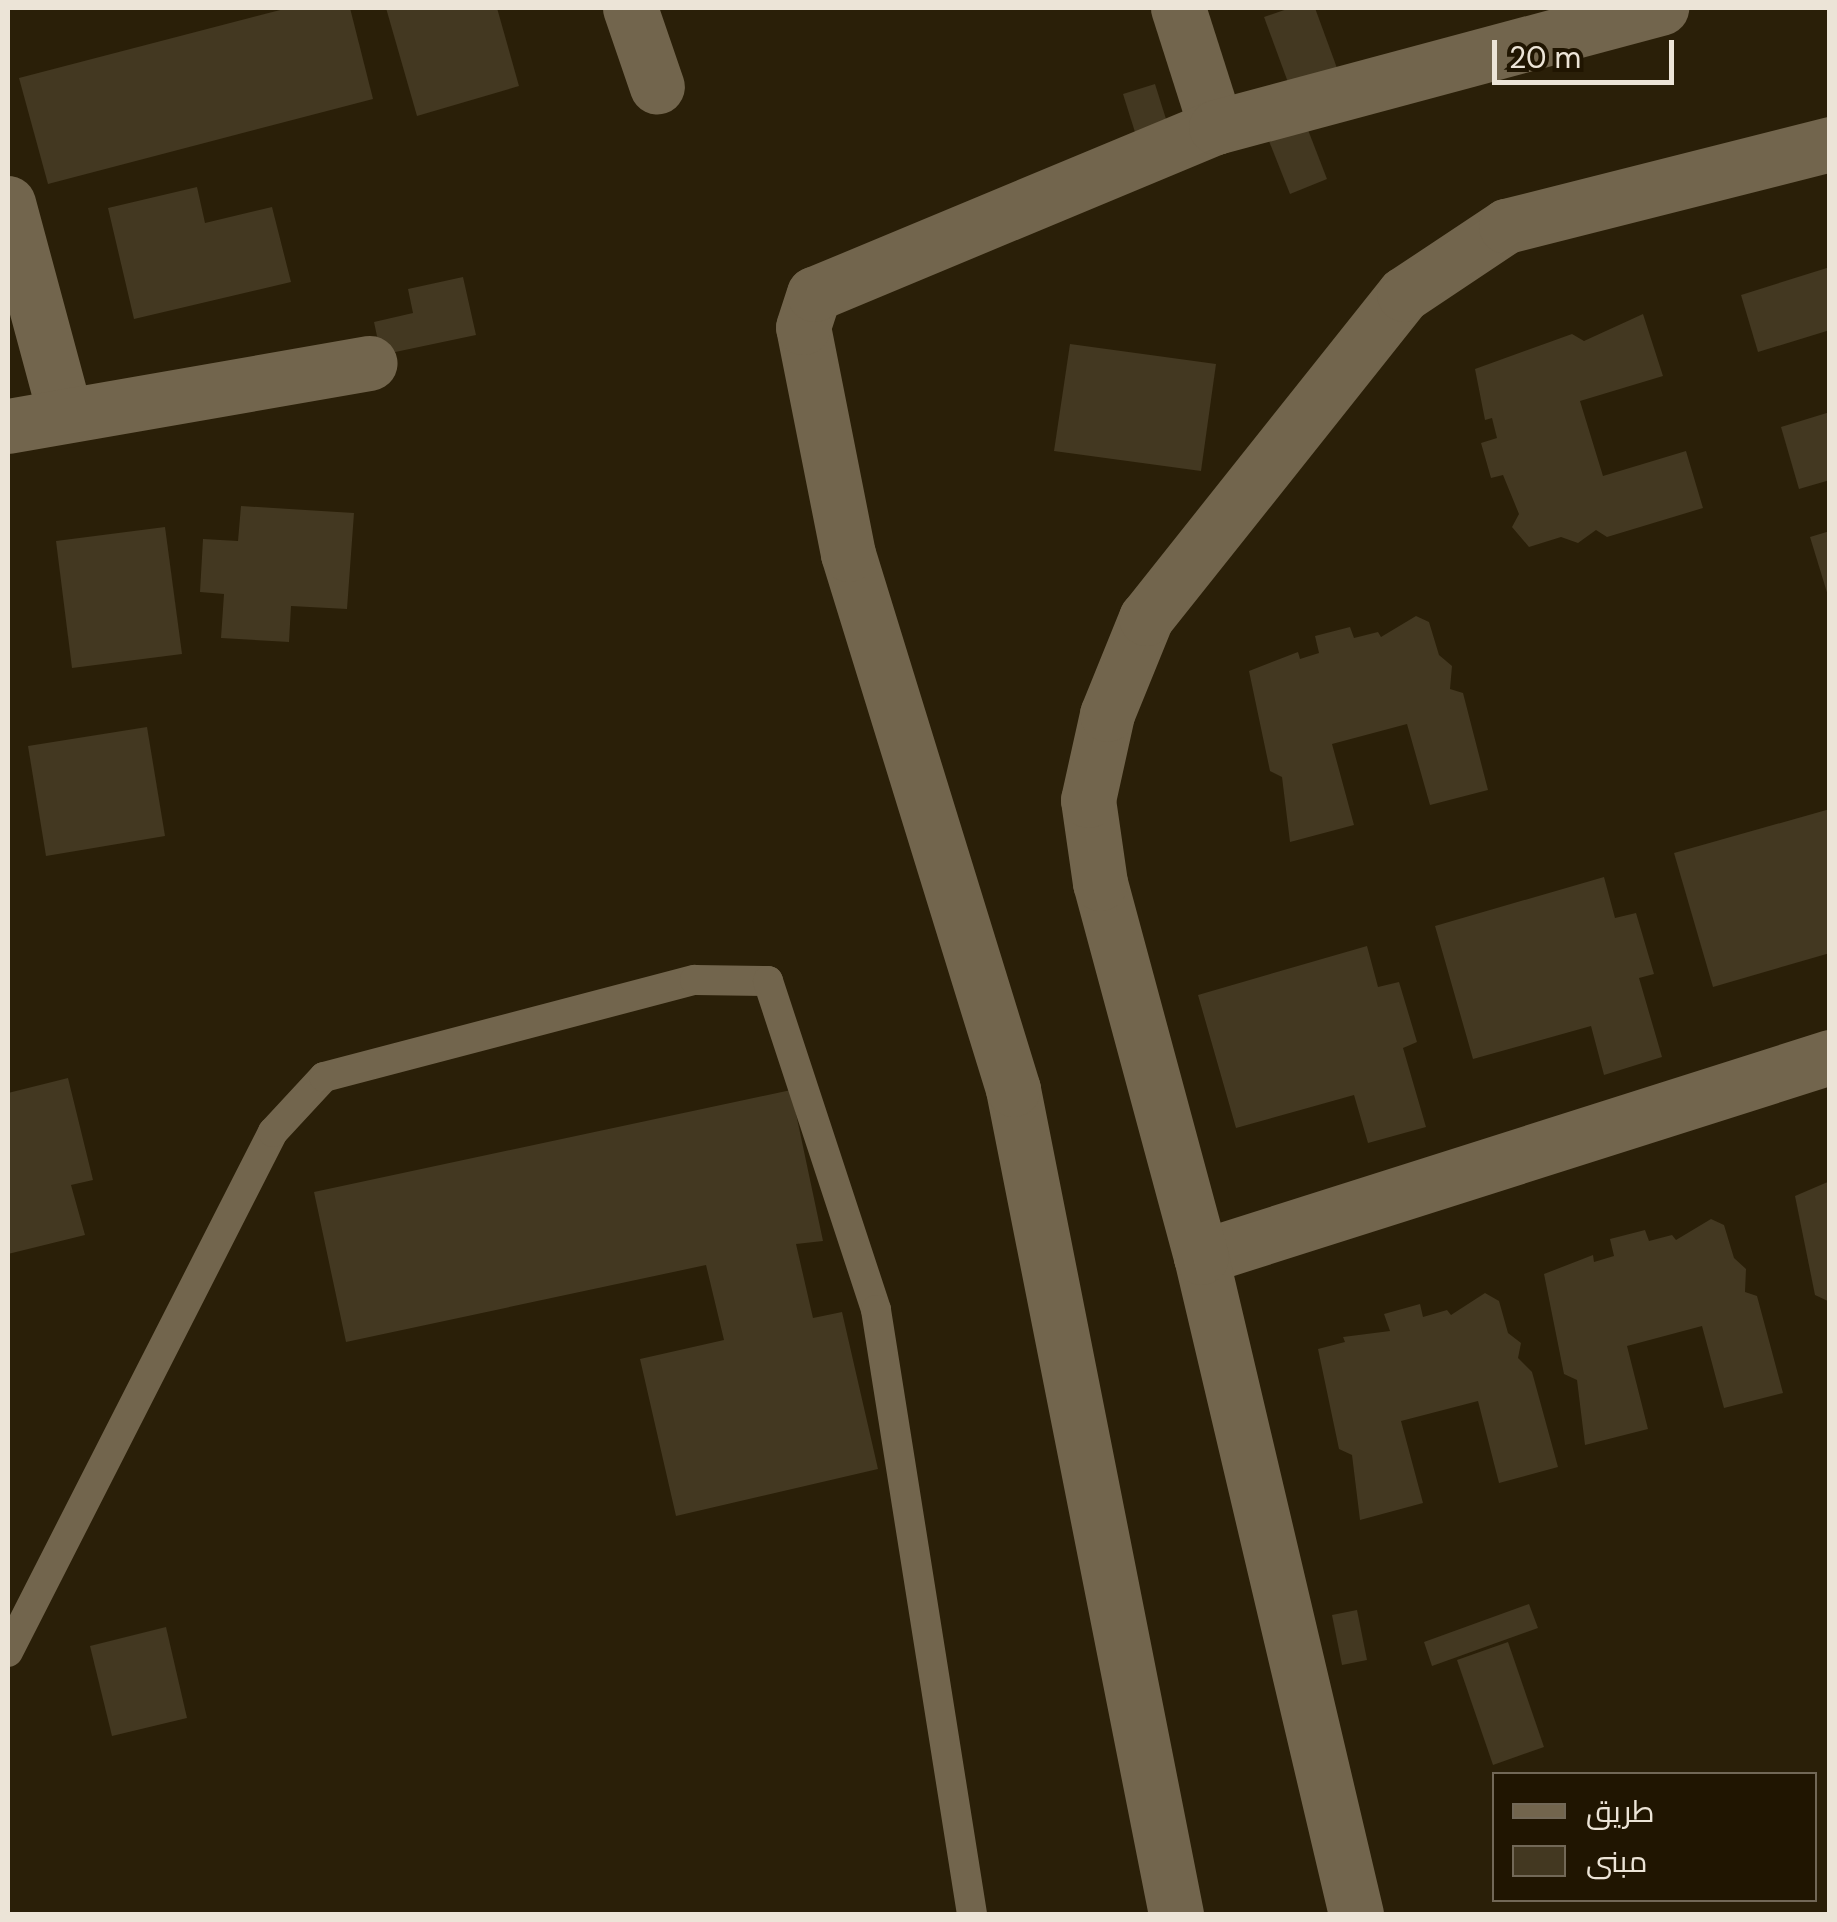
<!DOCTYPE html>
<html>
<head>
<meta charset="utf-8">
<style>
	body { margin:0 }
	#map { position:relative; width:1837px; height:1922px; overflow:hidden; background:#2a1f08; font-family:"DM Sans",Cairo,sans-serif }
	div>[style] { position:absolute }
	.building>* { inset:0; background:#433821 }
	.lane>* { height:30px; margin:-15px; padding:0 15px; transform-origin:15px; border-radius:15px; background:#72654d }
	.street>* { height:55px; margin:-27.5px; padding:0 27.5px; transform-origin:27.5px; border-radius:27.5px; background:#72654d }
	span { translate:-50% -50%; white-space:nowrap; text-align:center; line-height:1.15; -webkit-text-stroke:8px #201501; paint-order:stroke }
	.frame { position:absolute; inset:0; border:10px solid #ece4d7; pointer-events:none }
	.legend { position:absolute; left:1492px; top:1772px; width:325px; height:130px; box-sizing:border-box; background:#201501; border:2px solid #726857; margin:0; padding:12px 18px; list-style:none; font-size:30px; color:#ece4d7 }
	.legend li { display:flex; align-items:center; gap:20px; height:50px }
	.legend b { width:50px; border:2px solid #726857 }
	.scale { position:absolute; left:1492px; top:40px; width:182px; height:45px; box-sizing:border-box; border:5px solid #ece4d7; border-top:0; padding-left:12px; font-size:30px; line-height:35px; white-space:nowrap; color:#ece4d7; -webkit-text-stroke:8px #201501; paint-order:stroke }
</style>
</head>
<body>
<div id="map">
	<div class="building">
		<div style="clip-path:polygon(288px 8px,350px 8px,373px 99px,48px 184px,19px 78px)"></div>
		<div style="clip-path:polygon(386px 8px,497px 8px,519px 86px,417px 116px)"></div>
		<div style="clip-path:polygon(1290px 8px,1315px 8px,1341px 79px,1293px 96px,1264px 17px)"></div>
		<div style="clip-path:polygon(1155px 84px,1171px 135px,1139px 145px,1123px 94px)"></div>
		<div style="clip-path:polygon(1303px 117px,1327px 179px,1290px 194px,1265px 131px)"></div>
		<div style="clip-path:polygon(197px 187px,205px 223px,272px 207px,291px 282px,134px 319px,108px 208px)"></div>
		<div style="clip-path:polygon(1830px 267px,1830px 330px,1758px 352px,1741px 295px)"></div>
		<div style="clip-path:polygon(463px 277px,476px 335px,381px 355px,374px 322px,413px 313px,408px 289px)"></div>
		<div style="clip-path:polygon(1643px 314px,1663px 376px,1580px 401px,1603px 476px,1686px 451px,1703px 508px,1607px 537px,1596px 530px,1578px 543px,1561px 537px,1529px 547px,1512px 527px,1519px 514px,1503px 475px,1491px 478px,1481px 443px,1497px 438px,1492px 418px,1485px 420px,1475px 369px,1572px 334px,1584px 341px)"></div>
		<div style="clip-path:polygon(1070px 344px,1216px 364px,1201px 471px,1054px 451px)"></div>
		<div style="clip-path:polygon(1830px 412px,1830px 480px,1799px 489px,1781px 427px)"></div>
		<div style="clip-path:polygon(241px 506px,354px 513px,347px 609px,291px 606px,289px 642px,221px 638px,224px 594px,200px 592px,203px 539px,238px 541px)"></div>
		<div style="clip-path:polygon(165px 527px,182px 654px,72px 668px,56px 541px)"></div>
		<div style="clip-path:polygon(1830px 531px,1830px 599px,1829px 599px,1810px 537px)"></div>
		<div style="clip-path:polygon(1416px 616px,1429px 622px,1439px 655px,1452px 666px,1450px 689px,1463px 693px,1488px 790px,1430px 805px,1407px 724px,1332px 744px,1354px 825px,1290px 842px,1282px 777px,1270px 771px,1249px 671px,1298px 652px,1300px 659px,1319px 653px,1315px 636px,1350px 627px,1354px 638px,1378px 632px,1381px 637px)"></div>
		<div style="clip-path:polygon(147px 727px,165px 836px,46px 856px,28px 746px)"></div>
		<div style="clip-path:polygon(1830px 809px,1830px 953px,1713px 987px,1674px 853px)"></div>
		<div style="clip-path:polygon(1604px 877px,1615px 918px,1636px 913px,1654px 974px,1639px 978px,1662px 1057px,1604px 1075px,1591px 1026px,1473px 1059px,1435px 926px)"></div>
		<div style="clip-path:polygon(1367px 946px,1378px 987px,1399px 982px,1417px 1042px,1403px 1048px,1426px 1127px,1368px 1143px,1354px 1095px,1236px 1128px,1198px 995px)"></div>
		<div style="clip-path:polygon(68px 1078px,93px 1180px,71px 1185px,85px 1235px,8px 1254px,8px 1093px)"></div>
		<div style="clip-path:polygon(791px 1090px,823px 1241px,796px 1244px,813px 1318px,842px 1312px,878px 1469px,676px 1516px,640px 1359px,724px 1340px,706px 1265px,346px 1342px,314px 1192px)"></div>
		<div style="clip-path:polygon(1830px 1181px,1830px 1302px,1815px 1295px,1795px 1196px)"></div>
		<div style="clip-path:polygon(1711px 1219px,1724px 1225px,1734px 1258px,1746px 1269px,1745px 1292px,1757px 1296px,1783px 1393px,1724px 1408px,1702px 1326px,1627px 1346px,1648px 1429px,1585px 1445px,1577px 1380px,1564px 1374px,1544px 1274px,1593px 1255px,1594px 1262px,1614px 1256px,1610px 1239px,1645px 1230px,1649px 1241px,1672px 1235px,1676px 1240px)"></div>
		<div style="clip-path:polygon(1485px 1293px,1499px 1301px,1508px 1333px,1521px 1343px,1518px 1358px,1532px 1372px,1558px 1467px,1499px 1483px,1478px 1401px,1401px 1421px,1423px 1503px,1360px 1520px,1352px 1455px,1339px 1449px,1318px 1349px,1345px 1342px,1343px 1337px,1390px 1331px,1384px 1314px,1420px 1304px,1423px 1317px,1447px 1310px,1451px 1315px)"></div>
		<div style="clip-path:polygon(1529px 1604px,1538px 1628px,1432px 1666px,1424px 1642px)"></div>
		<div style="clip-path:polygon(1357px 1610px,1367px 1660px,1342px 1665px,1332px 1615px)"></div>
		<div style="clip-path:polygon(166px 1627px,187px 1718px,112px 1736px,90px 1646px)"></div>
		<div style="clip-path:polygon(1508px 1642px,1544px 1747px,1493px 1765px,1457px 1660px)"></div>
	</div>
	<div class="lane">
		<div style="left:8px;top:1652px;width:584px;rotate:-63deg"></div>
		<div style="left:273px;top:1132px;width:75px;rotate:-47.2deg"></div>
		<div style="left:324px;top:1077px;width:383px;rotate:-14.7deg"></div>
		<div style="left:695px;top:980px;width:73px;rotate:0.8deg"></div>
		<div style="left:768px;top:981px;width:346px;rotate:71.8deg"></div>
		<div style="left:876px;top:1310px;width:612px;rotate:80.97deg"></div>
	</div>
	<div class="street">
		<div style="left:630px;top:8px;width:83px;rotate:71.1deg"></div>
		<div style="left:1178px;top:8px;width:125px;rotate:72.3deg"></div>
		<div style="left:8px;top:203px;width:219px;rotate:74.9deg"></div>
		<div style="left:8px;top:426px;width:367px;rotate:-9.9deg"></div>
		<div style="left:1201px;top:1257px;width:660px;rotate:-17.64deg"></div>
		<div style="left:1176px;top:1914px;width:841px;rotate:-101.18deg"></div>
		<div style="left:1013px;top:1089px;width:560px;rotate:-107.14deg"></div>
		<div style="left:848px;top:554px;width:231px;rotate:-101.2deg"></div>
		<div style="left:803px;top:327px;width:35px;rotate:-72deg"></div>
		<div style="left:814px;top:294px;width:435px;rotate:-22.6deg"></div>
		<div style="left:1216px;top:127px;width:461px;rotate:-15deg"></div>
		<div style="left:1356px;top:1914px;width:675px;rotate:-103.27deg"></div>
		<div style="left:1201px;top:1257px;width:387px;rotate:-105.1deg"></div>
		<div style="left:1100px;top:883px;width:84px;rotate:-98.2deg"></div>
		<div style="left:1088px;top:800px;width:88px;rotate:-77.5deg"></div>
		<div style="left:1107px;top:714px;width:104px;rotate:-67.9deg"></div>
		<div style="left:1146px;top:618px;width:414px;rotate:-51.5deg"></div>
		<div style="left:1404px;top:294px;width:123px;rotate:-33.7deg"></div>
		<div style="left:1506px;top:226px;width:334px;rotate:-14.2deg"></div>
	</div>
	<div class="frame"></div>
	<ul class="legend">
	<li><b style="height:12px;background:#72654d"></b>طريق</li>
	<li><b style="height:28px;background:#433821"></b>مبنى</li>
	</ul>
	<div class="scale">20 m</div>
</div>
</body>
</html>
